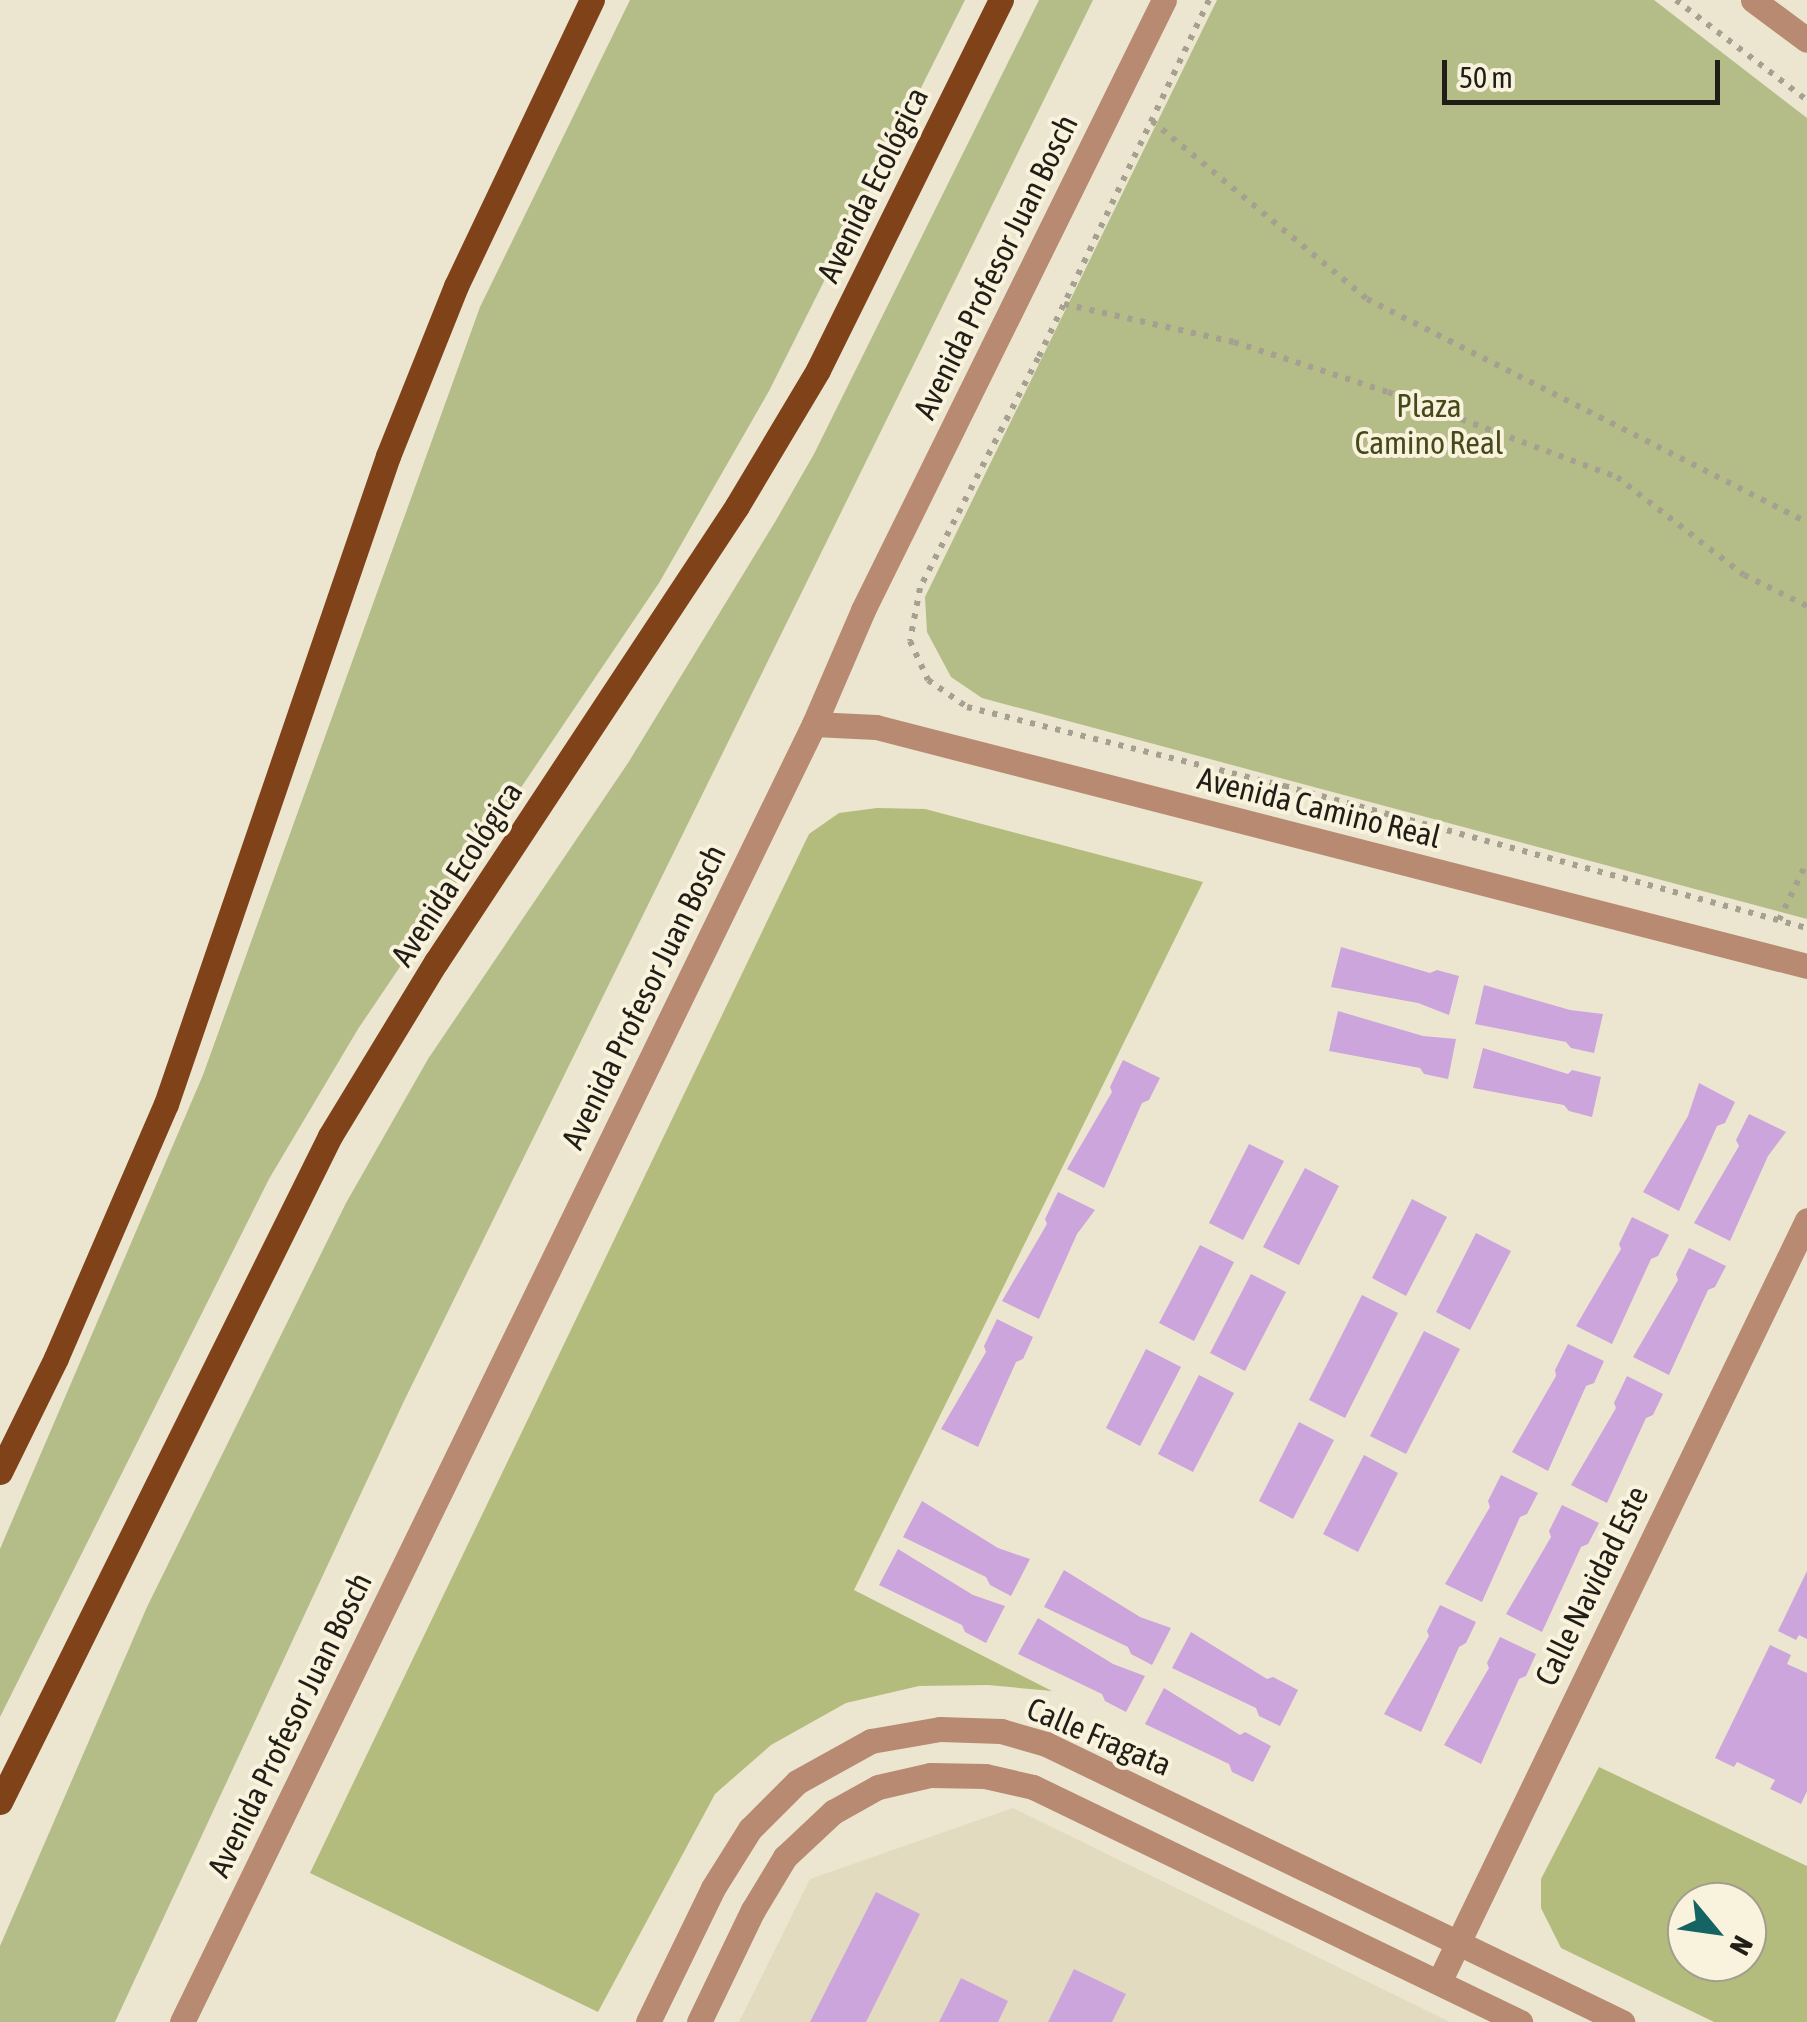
<!DOCTYPE html>
<html>
<head>
<meta charset="utf-8">
<style>
	body { margin:0 }
	#map { position:relative; width:1807px; height:2022px; overflow:hidden; background:#ece6d1; font-family:"Asap Condensed",sans-serif }
	div>[style] { position:absolute }
	.built>* { inset:0; background:#e3dbbf }
	.green>* { inset:0; background:#b4bc88 }
	.forest>* { inset:0; background:#b3bc7c }
	.building>* { inset:0; background:#cba5db }
	.path>* { height:6px; margin-top:-3px; transform-origin:0; background:repeating-linear-gradient(90deg,#a5a090 0 5px,transparent 0 13px) }
	.minor>* { height:25px; margin:-12.5px; padding:0 12.5px; transform-origin:12.5px; border-radius:12.5px; background:#b78a71 }
	.primary>* { height:25px; margin:-12.5px; padding:0 12.5px; transform-origin:12.5px; border-radius:12.5px; background:#7f4219 }
	span { translate:-50% -50%; white-space:nowrap; text-align:center; line-height:1.15; -webkit-text-stroke:8px #f9f3de; paint-order:stroke }
	.street-label { font-size:32px; color:#201e16 }
	.park-label { font-size:32px; color:#444a1a }
	.north { position:absolute; left:1667px; top:1882px; width:100px; height:100px; box-sizing:border-box; background:#f9f3de; border:2px solid #a29e8e; border-radius:50%; rotate:119deg; font-size:28px; font-weight:700; line-height:40px; text-align:center; color:#201e16 }
	.north::after { content:''; display:block; margin:auto; width:35px; height:45px; background:#156463; clip-path:polygon(50% 0,100% 100%,50% 72%,0 100%) }
	.scale { position:absolute; left:1442px; top:60px; width:278px; height:45px; box-sizing:border-box; border:5px solid #201e16; border-top:0; padding-left:12px; font-size:30px; line-height:35px; white-space:nowrap; color:#201e16; -webkit-text-stroke:8px #f9f3de; paint-order:stroke }
</style>
</head>
<body>
<div id="map">
	<div class="built">
		<div style="clip-path:polygon(1013px 1808px,1450px 2022px,739px 2022px,810px 1879px)"></div>
	</div>
	<div class="green">
		<div style="clip-path:polygon(630px 0,965px 0,769px 391px,659px 583px,358px 1029px,269px 1179px,0 1717px,0 1549px,203px 1075px,480px 307px)"></div>
		<div style="clip-path:polygon(1039px 0,1093px 0,404px 1401px,115px 2022px,0 2022px,0 1946px,147px 1607px,346px 1203px,428px 1059px,628px 763px,775px 522px,814px 454px)"></div>
		<div style="clip-path:polygon(1217px 0,1654px 0,1807px 118px,1807px 919px,982px 698px,951px 677px,927px 632px,925px 597px)"></div>
	</div>
	<div class="forest">
		<div style="clip-path:polygon(877px 808px,925px 809px,1203px 882px,854px 1590px,1052px 1691px,988px 1685px,919px 1686px,846px 1703px,771px 1745px,715px 1794px,598px 2012px,310px 1873px,809px 834px,839px 813px)"></div>
		<div style="clip-path:polygon(evenodd,1599px 1767px,1807px 1866px,1807px 2022px,1714px 2022px,1561px 1948px,1541px 1908px,1541px 1879px,1599px 1767px,1747px 1902px,1747px 1962px,1687px 1962px,1687px 1902px,1747px 1902px)"></div>
	</div>
	<div class="building">
		<div style="clip-path:polygon(1341px 947px,1430px 973px,1437px 970px,1459px 976px,1449px 1015px,1418px 1003px,1331px 987px)"></div>
		<div style="clip-path:polygon(1484px 985px,1570px 1010px,1603px 1014px,1594px 1053px,1571px 1048px,1566px 1042px,1475px 1024px)"></div>
		<div style="clip-path:polygon(1338px 1011px,1423px 1036px,1456px 1039px,1448px 1079px,1424px 1074px,1420px 1068px,1329px 1051px)"></div>
		<div style="clip-path:polygon(1483px 1048px,1568px 1074px,1572px 1070px,1601px 1077px,1592px 1117px,1569px 1111px,1564px 1105px,1473px 1088px)"></div>
		<div style="clip-path:polygon(1123px 1060px,1160px 1078px,1149px 1100px,1142px 1103px,1104px 1188px,1067px 1169px,1112px 1092px,1110px 1087px)"></div>
		<div style="clip-path:polygon(1699px 1083px,1735px 1102px,1725px 1123px,1717px 1126px,1679px 1211px,1643px 1192px,1688px 1116px)"></div>
		<div style="clip-path:polygon(1749px 1114px,1786px 1132px,1768px 1156px,1730px 1241px,1694px 1223px,1739px 1146px,1736px 1140px)"></div>
		<div style="clip-path:polygon(1249px 1144px,1284px 1161px,1243px 1240px,1209px 1223px)"></div>
		<div style="clip-path:polygon(1305px 1168px,1339px 1186px,1299px 1265px,1263px 1247px)"></div>
		<div style="clip-path:polygon(1058px 1192px,1095px 1210px,1077px 1234px,1039px 1319px,1002px 1301px,1047px 1224px,1045px 1219px)"></div>
		<div style="clip-path:polygon(1412px 1199px,1447px 1217px,1406px 1296px,1372px 1278px)"></div>
		<div style="clip-path:polygon(1632px 1217px,1669px 1235px,1658px 1256px,1651px 1259px,1612px 1344px,1576px 1326px,1621px 1249px,1619px 1244px)"></div>
		<div style="clip-path:polygon(1476px 1233px,1511px 1251px,1470px 1330px,1436px 1312px)"></div>
		<div style="clip-path:polygon(1200px 1245px,1234px 1262px,1194px 1341px,1159px 1323px)"></div>
		<div style="clip-path:polygon(1689px 1248px,1726px 1266px,1715px 1287px,1708px 1290px,1669px 1375px,1633px 1357px,1678px 1280px,1676px 1274px)"></div>
		<div style="clip-path:polygon(1251px 1274px,1286px 1292px,1245px 1371px,1210px 1353px)"></div>
		<div style="clip-path:polygon(1362px 1295px,1398px 1313px,1345px 1418px,1309px 1400px)"></div>
		<div style="clip-path:polygon(997px 1319px,1033px 1337px,1023px 1359px,1016px 1362px,978px 1447px,941px 1429px,986px 1352px,984px 1346px)"></div>
		<div style="clip-path:polygon(1424px 1331px,1460px 1349px,1406px 1454px,1370px 1436px)"></div>
		<div style="clip-path:polygon(1568px 1344px,1604px 1361px,1594px 1383px,1586px 1386px,1548px 1471px,1512px 1452px,1556px 1376px,1555px 1370px)"></div>
		<div style="clip-path:polygon(1146px 1349px,1181px 1367px,1140px 1446px,1106px 1428px)"></div>
		<div style="clip-path:polygon(1199px 1375px,1234px 1393px,1193px 1472px,1158px 1454px)"></div>
		<div style="clip-path:polygon(1627px 1376px,1663px 1394px,1653px 1415px,1646px 1418px,1607px 1503px,1571px 1485px,1616px 1408px,1614px 1403px)"></div>
		<div style="clip-path:polygon(1299px 1422px,1334px 1440px,1293px 1519px,1259px 1501px)"></div>
		<div style="clip-path:polygon(1364px 1455px,1398px 1473px,1358px 1552px,1323px 1534px)"></div>
		<div style="clip-path:polygon(1501px 1475px,1538px 1493px,1527px 1514px,1520px 1517px,1482px 1602px,1445px 1584px,1490px 1507px,1488px 1501px)"></div>
		<div style="clip-path:polygon(922px 1501px,998px 1548px,1030px 1559px,1011px 1596px,990px 1585px,986px 1577px,903px 1537px)"></div>
		<div style="clip-path:polygon(1562px 1505px,1599px 1523px,1588px 1544px,1581px 1547px,1542px 1632px,1506px 1614px,1551px 1537px,1549px 1531px)"></div>
		<div style="clip-path:polygon(898px 1549px,973px 1595px,1005px 1606px,986px 1643px,965px 1632px,962px 1625px,879px 1585px)"></div>
		<div style="clip-path:polygon(1064px 1570px,1140px 1617px,1171px 1628px,1152px 1665px,1131px 1654px,1128px 1647px,1044px 1607px)"></div>
		<div style="clip-path:polygon(1807px 1571px,1807px 1639px,1799px 1635px,1796px 1640px,1778px 1631px)"></div>
		<div style="clip-path:polygon(1440px 1605px,1476px 1622px,1466px 1643px,1459px 1647px,1421px 1732px,1384px 1714px,1429px 1636px,1427px 1631px)"></div>
		<div style="clip-path:polygon(1038px 1618px,1113px 1664px,1145px 1676px,1126px 1712px,1105px 1701px,1102px 1694px,1018px 1654px)"></div>
		<div style="clip-path:polygon(1191px 1632px,1267px 1679px,1273px 1677px,1298px 1690px,1280px 1726px,1259px 1716px,1256px 1708px,1172px 1668px)"></div>
		<div style="clip-path:polygon(1500px 1637px,1536px 1654px,1526px 1676px,1519px 1679px,1481px 1764px,1444px 1745px,1489px 1668px,1487px 1663px)"></div>
		<div style="clip-path:polygon(1770px 1645px,1791px 1655px,1787px 1664px,1807px 1673px,1807px 1791px,1801px 1804px,1770px 1789px,1775px 1780px,1737px 1762px,1734px 1767px,1715px 1758px)"></div>
		<div style="clip-path:polygon(1164px 1688px,1240px 1735px,1245px 1732px,1271px 1746px,1253px 1782px,1232px 1772px,1229px 1764px,1145px 1724px)"></div>
		<div style="clip-path:polygon(876px 1892px,920px 1914px,866px 2022px,810px 2022px)"></div>
		<div style="clip-path:polygon(1074px 1969px,1126px 1994px,1112px 2022px,1048px 2022px)"></div>
		<div style="clip-path:polygon(961px 1978px,1008px 2001px,998px 2022px,939px 2022px)"></div>
	</div>
	<div class="path">
		<div style="left:1209px;top:0;width:397px;rotate:115.5deg"></div>
		<div style="left:1038px;top:358px;width:259px;rotate:117.2deg"></div>
		<div style="left:920px;top:588px;width:54px;rotate:100.7deg"></div>
		<div style="left:910px;top:641px;width:43px;rotate:65.2deg"></div>
		<div style="left:928px;top:680px;width:47px;rotate:34.7deg"></div>
		<div style="left:967px;top:707px;width:327px;rotate:14deg"></div>
		<div style="left:1284px;top:786px;width:542px;rotate:15.19deg"></div>
		<div style="left:1676px;top:0;width:165px;rotate:37.4deg"></div>
		<div style="left:1152px;top:121px;width:279px;rotate:39.6deg"></div>
		<div style="left:1367px;top:299px;width:493px;rotate:26.9deg"></div>
		<div style="left:1064px;top:304px;width:174px;rotate:12.6deg"></div>
		<div style="left:1234px;top:342px;width:162px;rotate:18deg"></div>
		<div style="left:1388px;top:392px;width:244px;rotate:20.4deg"></div>
		<div style="left:1617px;top:477px;width:160px;rotate:37.7deg"></div>
		<div style="left:1744px;top:575px;width:70px;rotate:26.2deg"></div>
		<div style="left:1779px;top:920px;width:64px;rotate:-64.2deg"></div>
	</div>
	<div class="minor">
		<div style="left:1753px;top:0;width:67px;rotate:36.5deg"></div>
		<div style="left:814px;top:724px;width:62px;rotate:2.8deg"></div>
		<div style="left:876px;top:727px;width:961px;rotate:14.4deg"></div>
		<div style="left:1439px;top:1982px;width:846px;rotate:-64.22deg"></div>
		<div style="left:182px;top:2022px;width:1444px;rotate:-64.04deg"></div>
		<div style="left:814px;top:724px;width:124px;rotate:-66.7deg"></div>
		<div style="left:863px;top:610px;width:680px;rotate:-63.74deg"></div>
		<div style="left:648px;top:2022px;width:149px;rotate:-64.1deg"></div>
		<div style="left:713px;top:1888px;width:70px;rotate:-57.9deg"></div>
		<div style="left:750px;top:1829px;width:66px;rotate:-45deg"></div>
		<div style="left:797px;top:1782px;width:85px;rotate:-29deg"></div>
		<div style="left:871px;top:1741px;width:70px;rotate:-9.9deg"></div>
		<div style="left:940px;top:1729px;width:61px;rotate:1.9deg"></div>
		<div style="left:1001px;top:1731px;width:47px;rotate:16.1deg"></div>
		<div style="left:1046px;top:1744px;width:640px;rotate:25.76deg"></div>
		<div style="left:699px;top:2022px;width:124px;rotate:-64.3deg"></div>
		<div style="left:753px;top:1910px;width:62px;rotate:-58.9deg"></div>
		<div style="left:785px;top:1857px;width:66px;rotate:-43.2deg"></div>
		<div style="left:833px;top:1812px;width:51px;rotate:-29.1deg"></div>
		<div style="left:878px;top:1787px;width:53px;rotate:-13deg"></div>
		<div style="left:930px;top:1775px;width:55px;rotate:1deg"></div>
		<div style="left:985px;top:1776px;width:49px;rotate:12.9deg"></div>
		<div style="left:1033px;top:1787px;width:541px;rotate:25.76deg"></div>
	</div>
	<div class="primary">
		<div style="left:0;top:1472px;width:127px;rotate:-63.8deg"></div>
		<div style="left:56px;top:1358px;width:277px;rotate:-66.6deg"></div>
		<div style="left:166px;top:1104px;width:685px;rotate:-71.09deg"></div>
		<div style="left:388px;top:456px;width:183px;rotate:-68.2deg"></div>
		<div style="left:456px;top:286px;width:317px;rotate:-64.6deg"></div>
		<div style="left:0;top:1802px;width:743px;rotate:-63.64deg"></div>
		<div style="left:330px;top:1136px;width:204px;rotate:-58.7deg"></div>
		<div style="left:436px;top:962px;width:546px;rotate:-56.57deg"></div>
		<div style="left:737px;top:506px;width:158px;rotate:-59.2deg"></div>
		<div style="left:818px;top:370px;width:413px;rotate:-63.7deg"></div>
	</div>
	<div class="street-label">
		<span style="left:873px;top:185px;rotate:-64deg">Avenida Ecológica</span>
		<span style="left:996px;top:267px;rotate:-64deg">Avenida Profesor Juan Bosch</span>
		<span style="left:1319px;top:808px;rotate:14deg">Avenida Camino Real</span>
		<span style="left:457px;top:874px;rotate:-57deg">Avenida Ecológica</span>
		<span style="left:644px;top:997px;rotate:-64deg">Avenida Profesor Juan Bosch</span>
		<span style="left:1592px;top:1586px;rotate:-64deg">Calle Navidad Este</span>
		<span style="left:290px;top:1725px;rotate:-64deg">Avenida Profesor Juan Bosch</span>
		<span style="left:1099px;top:1737px;rotate:23deg">Calle Fragata</span>
	</div>
	<div class="park-label">
		<span style="left:1429px;top:425px">Plaza<br>Camino Real</span>
	</div>
	<div class="north">N</div>
	<div class="scale">50 m</div>
</div>
</body>
</html>
